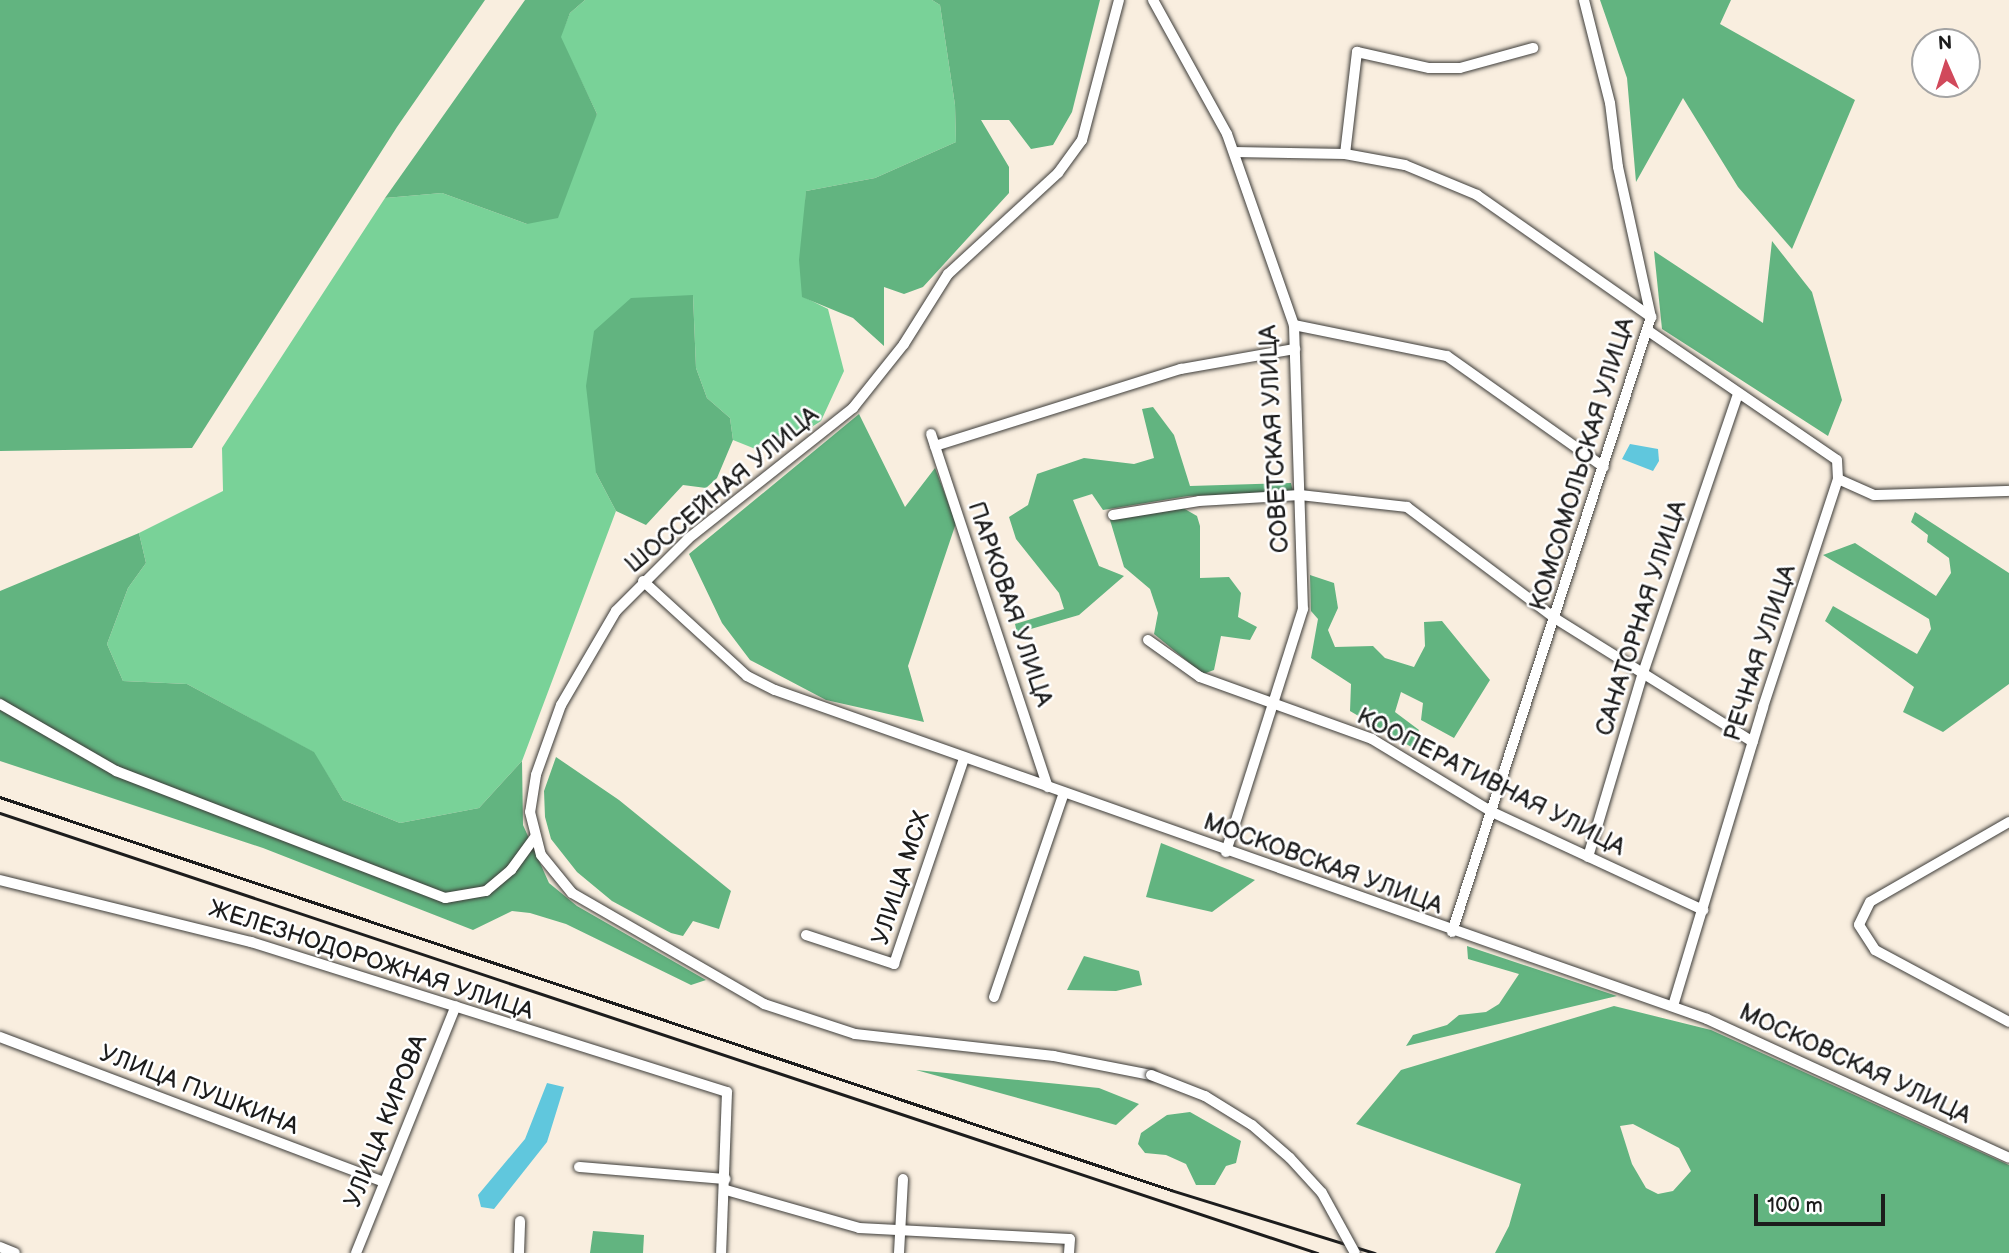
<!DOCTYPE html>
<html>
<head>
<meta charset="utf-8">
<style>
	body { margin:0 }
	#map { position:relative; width:2009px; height:1253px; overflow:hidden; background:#f9eedf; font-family:"Balsamiq Sans",sans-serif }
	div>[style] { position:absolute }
	.green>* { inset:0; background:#79d298 }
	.forest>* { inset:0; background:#62b480 }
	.water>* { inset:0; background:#60c7dd }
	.roads { filter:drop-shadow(0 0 2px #3d3c39) drop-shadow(0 0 2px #3d3c39) }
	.minor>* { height:10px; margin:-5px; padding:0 5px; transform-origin:5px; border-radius:5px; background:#fff }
	.rail>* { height:2.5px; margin:-1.25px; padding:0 1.25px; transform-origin:1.25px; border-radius:1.25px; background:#1c1c1c }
	.bridges { filter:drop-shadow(0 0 2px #3d3c39) drop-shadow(0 0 2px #3d3c39) }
	.minor-bridge>* { height:10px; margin:-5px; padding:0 5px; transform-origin:5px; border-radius:5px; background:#fff }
	span { translate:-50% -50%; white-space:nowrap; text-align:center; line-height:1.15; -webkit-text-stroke:5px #fff; paint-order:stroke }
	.street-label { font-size:24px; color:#1c1c1c }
	.north { position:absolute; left:1911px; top:28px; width:70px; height:70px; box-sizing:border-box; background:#fff; border:2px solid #a4a4a4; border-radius:50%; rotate:357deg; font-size:19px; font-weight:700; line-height:28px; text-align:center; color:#1c1c1c }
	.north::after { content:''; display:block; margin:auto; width:24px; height:32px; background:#d1495b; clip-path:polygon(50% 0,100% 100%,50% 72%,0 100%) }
	.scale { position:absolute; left:1754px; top:1194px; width:131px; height:32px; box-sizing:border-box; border:4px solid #1c1c1c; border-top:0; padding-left:9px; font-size:21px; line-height:24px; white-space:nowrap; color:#1c1c1c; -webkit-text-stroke:5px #fff; paint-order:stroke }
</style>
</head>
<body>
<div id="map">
	<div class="green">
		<div style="clip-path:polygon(585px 0,932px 0,940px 5px,955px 105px,956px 142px,875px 178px,806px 191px,802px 296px,828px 309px,844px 371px,821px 421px,793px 439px,758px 450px,733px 440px,730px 418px,707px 398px,696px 368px,693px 295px,596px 473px,616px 511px,522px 761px,479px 808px,400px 823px,343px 800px,313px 752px,187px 684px,123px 681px,107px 644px,128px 588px,146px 563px,139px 533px,223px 491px,222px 448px,385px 198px,442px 193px,527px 224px,597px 114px,560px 37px,570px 13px)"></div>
	</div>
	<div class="forest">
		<div style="clip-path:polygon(0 0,485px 0,397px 127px,192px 448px,0 451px)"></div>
		<div style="clip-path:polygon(525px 0,585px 0,570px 13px,561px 37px,597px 114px,558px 218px,527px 224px,442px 193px,385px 198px)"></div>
		<div style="clip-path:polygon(932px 0,1100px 0,1072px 112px,1053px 145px,1031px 149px,1009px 120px,981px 120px,1009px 167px,1009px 193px,923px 287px,904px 294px,884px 287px,884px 346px,853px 318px,802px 297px,799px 260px,806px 191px,875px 178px,956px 142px,955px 105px,940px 5px)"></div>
		<div style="clip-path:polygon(1600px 0,1731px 0,1720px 24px,1855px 100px,1792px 249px,1738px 187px,1683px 98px,1636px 182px,1627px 78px)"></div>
		<div style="clip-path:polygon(1772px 241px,1812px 292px,1842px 400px,1828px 436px,1662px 329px,1654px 251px,1763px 323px)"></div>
		<div style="clip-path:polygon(693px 295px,696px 368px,707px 398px,730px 418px,733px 440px,717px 478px,706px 488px,683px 485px,646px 525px,616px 511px,596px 473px,586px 386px,594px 331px,631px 298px)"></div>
		<div style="clip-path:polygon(1153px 407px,1174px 435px,1190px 486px,1291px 483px,1293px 492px,1188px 496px,1103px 510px,1092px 494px,1073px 500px,1099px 566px,1124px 576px,1079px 615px,1017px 633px,1015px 624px,1064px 609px,1059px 593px,1016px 539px,1009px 517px,1028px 505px,1037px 474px,1084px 458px,1134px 464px,1154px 458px,1142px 409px)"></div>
		<div style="clip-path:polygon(859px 414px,905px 507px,935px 468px,956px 523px,908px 666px,924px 722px,826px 700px,750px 660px,722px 623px,689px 554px)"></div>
		<div style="clip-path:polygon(1183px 508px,1197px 516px,1200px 526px,1200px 578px,1229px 577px,1241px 593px,1238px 617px,1257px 627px,1250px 640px,1221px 636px,1214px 670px,1203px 674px,1154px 634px,1158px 613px,1150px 589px,1124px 567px,1110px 520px)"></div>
		<div style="clip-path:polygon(1915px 512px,2009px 573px,2009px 684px,1943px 732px,1903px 712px,1914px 687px,1825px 621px,1833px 606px,1917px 654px,1931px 629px,1929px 619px,1823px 555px,1855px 543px,1936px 596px,1951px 573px,1949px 558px,1927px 542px,1928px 535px,1911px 522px)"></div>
		<div style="clip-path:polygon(139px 533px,146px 563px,128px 588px,107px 644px,123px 681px,187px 684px,314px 752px,343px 800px,400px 823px,479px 808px,522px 761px,523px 825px,549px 883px,577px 906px,706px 980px,691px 985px,566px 924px,530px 913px,512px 911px,473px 930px,263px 848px,0 761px,0 591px)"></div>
		<div style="clip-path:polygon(1310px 575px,1334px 583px,1338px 608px,1328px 630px,1335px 647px,1373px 646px,1385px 658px,1414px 667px,1425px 646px,1424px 622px,1442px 621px,1490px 680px,1454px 738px,1421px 720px,1423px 703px,1401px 692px,1395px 712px,1419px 730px,1413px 748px,1350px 711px,1351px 684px,1311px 658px,1318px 619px,1311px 611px)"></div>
		<div style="clip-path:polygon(556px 757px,619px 800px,731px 891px,719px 929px,693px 921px,683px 936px,671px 933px,612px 901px,577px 872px,551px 839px,545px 817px,544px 791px)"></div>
		<div style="clip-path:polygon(1161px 843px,1255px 880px,1212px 912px,1146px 897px)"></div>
		<div style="clip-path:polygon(1467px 946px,1617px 996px,1406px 1046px,1413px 1035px,1447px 1025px,1459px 1015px,1486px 1012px,1499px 1004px,1519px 974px,1468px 959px)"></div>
		<div style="clip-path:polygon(1084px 956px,1139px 971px,1142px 985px,1116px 991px,1067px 990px)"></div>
		<div style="clip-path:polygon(evenodd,1614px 1006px,1711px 1030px,2009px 1165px,2009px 1253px,1495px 1253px,1509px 1226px,1521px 1184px,1356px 1124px,1401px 1070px,1614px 1006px,1633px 1124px,1679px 1148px,1691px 1171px,1673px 1191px,1658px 1194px,1646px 1188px,1632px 1164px,1620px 1126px,1633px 1124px)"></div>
		<div style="clip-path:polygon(916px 1070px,1099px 1088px,1139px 1104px,1116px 1125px)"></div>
		<div style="clip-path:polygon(1190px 1112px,1241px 1141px,1236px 1163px,1226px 1166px,1215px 1185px,1196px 1185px,1186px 1164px,1166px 1155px,1145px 1153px,1138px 1144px,1141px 1133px,1167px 1115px)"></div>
		<div style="clip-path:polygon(593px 1231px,644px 1235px,643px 1253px,590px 1253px)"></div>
	</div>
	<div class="water">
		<div style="clip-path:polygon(1630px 444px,1658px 449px,1659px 461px,1653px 471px,1622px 459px)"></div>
		<div style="clip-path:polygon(547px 1083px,564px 1087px,547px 1142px,494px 1209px,481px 1207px,478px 1195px,525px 1139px)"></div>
	</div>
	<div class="roads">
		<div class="minor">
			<div style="left:1119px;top:0;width:145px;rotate:104.8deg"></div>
			<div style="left:1082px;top:140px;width:41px;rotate:126deg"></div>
			<div style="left:1058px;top:173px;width:149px;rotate:137.4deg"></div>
			<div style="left:948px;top:274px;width:83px;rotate:122.2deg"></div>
			<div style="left:904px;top:344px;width:82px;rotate:128.6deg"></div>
			<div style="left:853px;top:408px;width:211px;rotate:141.6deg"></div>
			<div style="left:688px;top:539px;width:102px;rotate:135deg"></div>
			<div style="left:616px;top:611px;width:109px;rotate:120.3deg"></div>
			<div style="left:561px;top:705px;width:74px;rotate:109.7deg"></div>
			<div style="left:536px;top:775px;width:37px;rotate:99deg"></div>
			<div style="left:530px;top:812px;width:44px;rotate:75.7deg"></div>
			<div style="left:541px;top:855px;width:49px;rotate:50.8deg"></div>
			<div style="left:572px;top:893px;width:222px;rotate:30deg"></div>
			<div style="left:764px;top:1004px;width:96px;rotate:18.2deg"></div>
			<div style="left:855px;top:1034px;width:200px;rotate:6.3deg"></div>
			<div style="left:1054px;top:1056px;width:99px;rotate:11.1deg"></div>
			<div style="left:1153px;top:0;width:153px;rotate:61.1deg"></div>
			<div style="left:1227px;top:134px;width:202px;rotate:70.7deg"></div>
			<div style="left:1294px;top:325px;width:284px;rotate:88.2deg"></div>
			<div style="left:1303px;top:609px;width:255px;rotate:107.6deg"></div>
			<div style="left:1234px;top:152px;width:111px;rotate:1deg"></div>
			<div style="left:1345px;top:154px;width:61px;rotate:10.4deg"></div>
			<div style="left:1405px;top:165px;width:78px;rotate:22.6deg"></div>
			<div style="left:1477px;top:195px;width:213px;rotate:35deg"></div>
			<div style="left:1345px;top:154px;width:103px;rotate:-83.3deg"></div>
			<div style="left:1357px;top:52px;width:74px;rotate:12.5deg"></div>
			<div style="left:1429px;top:68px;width:31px"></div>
			<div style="left:1460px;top:68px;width:76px;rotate:-15.3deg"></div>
			<div style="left:1294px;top:325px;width:156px;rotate:11.5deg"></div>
			<div style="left:1447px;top:356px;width:192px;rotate:35.3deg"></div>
			<div style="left:1647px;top:330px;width:230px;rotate:34.4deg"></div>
			<div style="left:1837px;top:460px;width:19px;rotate:87deg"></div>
			<div style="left:931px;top:434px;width:372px;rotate:71.7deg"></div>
			<div style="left:935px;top:446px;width:258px;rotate:-17.4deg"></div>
			<div style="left:1181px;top:369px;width:116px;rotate:-10deg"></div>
			<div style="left:1113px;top:515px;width:87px;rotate:-9.2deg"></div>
			<div style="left:1199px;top:501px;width:101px;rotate:-3.4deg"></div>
			<div style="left:1300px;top:495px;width:108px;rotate:6.4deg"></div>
			<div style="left:1407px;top:507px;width:186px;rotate:36.9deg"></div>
			<div style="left:1556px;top:619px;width:232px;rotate:32deg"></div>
			<div style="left:643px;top:581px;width:141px;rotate:42.4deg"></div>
			<div style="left:747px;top:676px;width:31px;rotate:27deg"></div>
			<div style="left:775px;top:690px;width:988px;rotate:19.44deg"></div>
			<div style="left:1707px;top:1019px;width:332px;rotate:24.7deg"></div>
			<div style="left:1148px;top:640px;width:64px;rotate:35.4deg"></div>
			<div style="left:1200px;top:677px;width:183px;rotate:19.8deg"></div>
			<div style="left:1372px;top:739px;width:140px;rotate:31.3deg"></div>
			<div style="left:1492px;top:812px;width:233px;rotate:24.9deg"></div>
			<div style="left:0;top:704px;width:134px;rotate:30deg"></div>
			<div style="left:116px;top:771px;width:353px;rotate:21.1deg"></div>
			<div style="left:445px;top:898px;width:42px;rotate:-9.7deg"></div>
			<div style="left:486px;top:891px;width:33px;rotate:-40deg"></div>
			<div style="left:511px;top:870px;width:41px;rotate:-54deg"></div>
			<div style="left:2009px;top:822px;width:160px;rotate:150.1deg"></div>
			<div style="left:1870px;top:902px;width:25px;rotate:116deg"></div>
			<div style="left:1859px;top:925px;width:30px;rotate:57deg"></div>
			<div style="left:1875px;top:950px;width:152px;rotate:28.2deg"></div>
			<div style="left:1588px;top:857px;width:192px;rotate:-73.4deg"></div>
			<div style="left:1643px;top:673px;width:295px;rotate:-71.2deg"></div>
			<div style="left:0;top:880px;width:259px;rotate:13.9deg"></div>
			<div style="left:251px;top:942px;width:499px;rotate:17.5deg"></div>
			<div style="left:727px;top:1092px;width:161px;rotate:92.1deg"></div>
			<div style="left:1452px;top:932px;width:646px;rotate:-72.07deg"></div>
			<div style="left:1651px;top:317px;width:154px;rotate:-102.4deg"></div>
			<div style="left:1618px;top:167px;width:64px;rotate:-97.1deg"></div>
			<div style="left:1610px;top:103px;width:106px;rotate:-104.2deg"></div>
			<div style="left:806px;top:935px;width:93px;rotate:18.2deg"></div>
			<div style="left:894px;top:964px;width:218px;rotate:-71.2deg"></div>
			<div style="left:994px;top:997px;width:216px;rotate:-71.1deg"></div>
			<div style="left:1673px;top:1006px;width:312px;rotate:-73.2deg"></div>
			<div style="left:1763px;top:707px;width:240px;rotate:-71.8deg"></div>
			<div style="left:1838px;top:479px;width:39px;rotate:24deg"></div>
			<div style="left:1874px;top:495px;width:135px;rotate:-1.7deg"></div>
			<div style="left:0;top:1037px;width:410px;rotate:20.7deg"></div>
			<div style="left:579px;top:1167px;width:147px;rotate:4.7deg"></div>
			<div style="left:726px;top:1190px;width:138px;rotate:15.9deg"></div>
			<div style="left:859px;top:1228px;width:211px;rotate:3deg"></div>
			<div style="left:1070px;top:1239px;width:14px;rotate:94deg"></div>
			<div style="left:0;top:1247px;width:16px;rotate:22deg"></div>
			<div style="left:356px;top:1253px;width:266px;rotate:-68deg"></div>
			<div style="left:519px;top:1253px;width:32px;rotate:-88deg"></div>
			<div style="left:899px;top:1253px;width:74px;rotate:-86.9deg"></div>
		</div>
	</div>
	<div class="rail">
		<div style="left:0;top:797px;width:1235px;rotate:18.55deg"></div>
		<div style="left:1171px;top:1190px;width:213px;rotate:17.2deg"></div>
		<div style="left:0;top:813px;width:1389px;rotate:18.47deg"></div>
	</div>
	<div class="bridges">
		<div class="minor-bridge">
			<div style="left:1151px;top:1075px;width:58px;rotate:21.3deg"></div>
			<div style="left:1205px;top:1096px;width:55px;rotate:31.7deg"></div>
			<div style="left:1252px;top:1125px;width:50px;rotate:41deg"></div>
			<div style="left:1290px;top:1158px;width:47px;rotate:47.6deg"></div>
			<div style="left:1322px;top:1193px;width:68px;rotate:61.2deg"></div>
		</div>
	</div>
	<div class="street-label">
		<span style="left:1274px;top:439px;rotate:-93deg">СОВЕТСКАЯ УЛИЦА</span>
		<span style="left:1582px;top:464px;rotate:-73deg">КОМСОМОЛЬСКАЯ УЛИЦА</span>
		<span style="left:722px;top:490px;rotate:-40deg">ШОССЕЙНАЯ УЛИЦА</span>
		<span style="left:1010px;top:604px;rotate:71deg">ПАРКОВАЯ УЛИЦА</span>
		<span style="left:1641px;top:618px;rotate:-72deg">САНАТОРНАЯ УЛИЦА</span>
		<span style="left:1760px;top:653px;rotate:-72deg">РЕЧНАЯ УЛИЦА</span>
		<span style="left:1491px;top:782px;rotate:27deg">КООПЕРАТИВНАЯ УЛИЦА</span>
		<span style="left:1323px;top:864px;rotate:20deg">МОСКОВСКАЯ УЛИЦА</span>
		<span style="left:901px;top:878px;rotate:-72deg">УЛИЦА МСХ</span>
		<span style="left:371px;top:960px;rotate:18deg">ЖЕЛЕЗНОДОРОЖНАЯ УЛИЦА</span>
		<span style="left:1855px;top:1064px;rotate:25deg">МОСКОВСКАЯ УЛИЦА</span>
		<span style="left:199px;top:1090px;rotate:21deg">УЛИЦА ПУШКИНА</span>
		<span style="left:386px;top:1121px;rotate:-68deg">УЛИЦА КИРОВА</span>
	</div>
	<div class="north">N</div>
	<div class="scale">100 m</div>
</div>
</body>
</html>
